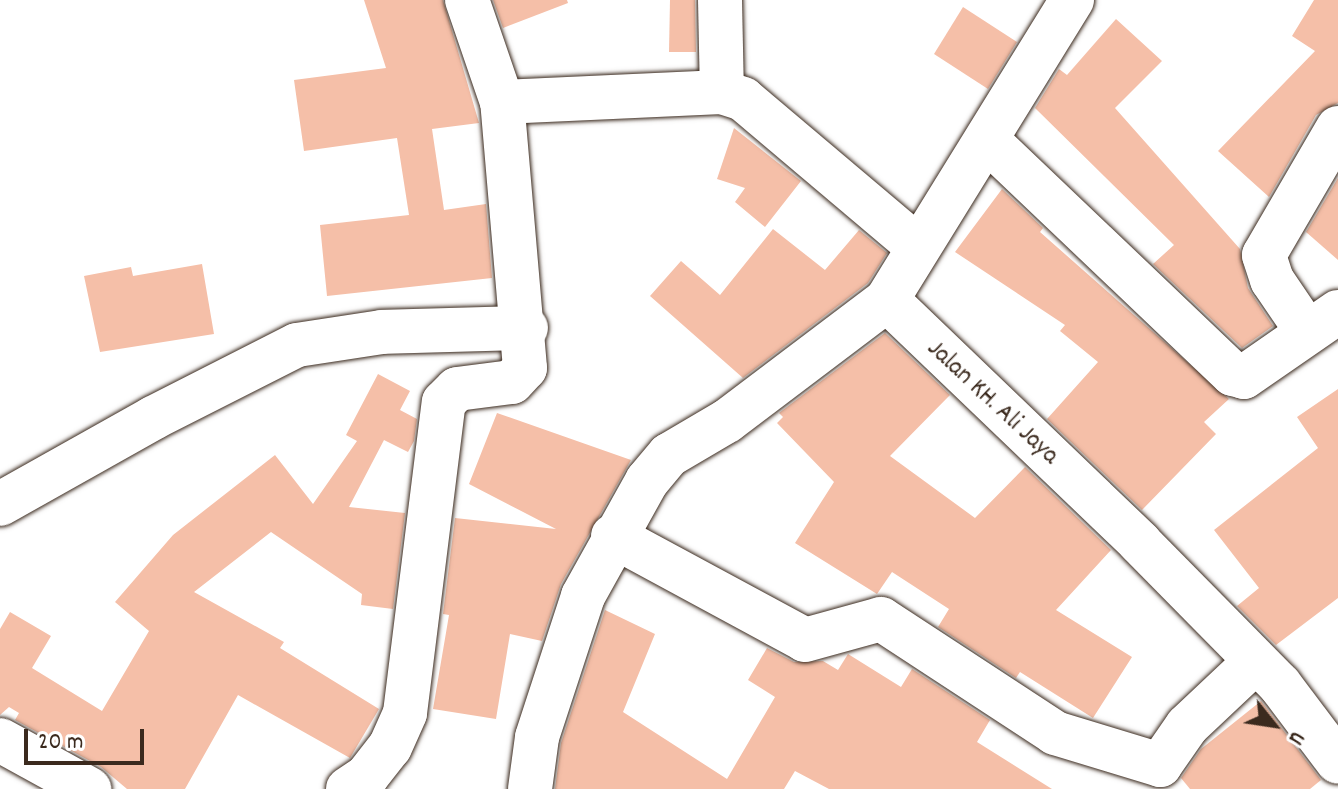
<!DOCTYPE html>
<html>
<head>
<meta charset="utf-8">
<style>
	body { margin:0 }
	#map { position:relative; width:1338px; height:789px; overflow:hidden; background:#fff; font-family:Dekko,sans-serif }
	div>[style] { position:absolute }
	.building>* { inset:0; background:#f5bfa8 }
	.roads { filter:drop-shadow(0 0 2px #3b2a1e) drop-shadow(0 0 2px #3b2a1e) }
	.minor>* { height:44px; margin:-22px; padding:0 22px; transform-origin:22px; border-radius:22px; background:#fff }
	span { translate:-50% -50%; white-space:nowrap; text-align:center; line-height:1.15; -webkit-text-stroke:7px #fff; paint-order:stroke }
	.street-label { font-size:26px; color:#3b2a1e }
	.north { position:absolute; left:1234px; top:685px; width:80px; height:80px; -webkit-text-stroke:6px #fff; paint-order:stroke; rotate:120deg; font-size:22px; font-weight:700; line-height:32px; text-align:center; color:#3b2a1e }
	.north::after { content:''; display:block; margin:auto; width:28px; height:36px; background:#3b2a1e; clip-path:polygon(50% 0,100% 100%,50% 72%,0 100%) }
	.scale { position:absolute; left:24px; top:729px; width:120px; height:36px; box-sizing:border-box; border:4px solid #3b2a1e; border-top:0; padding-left:10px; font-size:24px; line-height:28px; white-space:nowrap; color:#3b2a1e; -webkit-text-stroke:6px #fff; paint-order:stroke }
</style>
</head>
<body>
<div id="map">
	<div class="building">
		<div style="clip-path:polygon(364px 0,443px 0,479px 123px,432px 129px,444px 210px,486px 204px,492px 278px,327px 296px,320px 225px,409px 215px,397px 138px,304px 151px,294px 80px,386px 68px)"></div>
		<div style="clip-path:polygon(493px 0,567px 0,568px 3px,503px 28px)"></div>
		<div style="clip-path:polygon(670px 0,695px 0,696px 52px,669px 52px)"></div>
		<div style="clip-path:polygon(1314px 0,1338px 0,1338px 103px,1316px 115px,1269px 197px,1218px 151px,1315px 51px,1292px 36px)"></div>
		<div style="clip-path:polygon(963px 7px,1017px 42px,988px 89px,934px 54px)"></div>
		<div style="clip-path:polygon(1116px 19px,1162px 61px,1115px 108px,1240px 249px,1248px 288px,1273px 326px,1242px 348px,1153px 264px,1174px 245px,1035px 108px,1059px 69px,1067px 75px)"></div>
		<div style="clip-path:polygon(734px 128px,801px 181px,765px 227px,735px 202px,745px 188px,717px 179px)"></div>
		<div style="clip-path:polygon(1338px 178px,1338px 260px,1306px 232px)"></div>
		<div style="clip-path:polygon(1002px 189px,1043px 228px,1040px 232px,1229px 399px,1204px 422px,1216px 434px,1142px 510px,1047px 419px,1098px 362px,1060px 331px,1065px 325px,955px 252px)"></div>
		<div style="clip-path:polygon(773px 229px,825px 270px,859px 230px,887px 253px,868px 283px,743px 378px,650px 296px,681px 261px,720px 295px)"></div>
		<div style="clip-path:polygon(202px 264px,214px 334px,100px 352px,84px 276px,131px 267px,133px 276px)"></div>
		<div style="clip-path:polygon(885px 333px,950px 395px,890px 456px,975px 518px,1025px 467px,1111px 550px,1056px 610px,1132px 657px,1093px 718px,1020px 672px,1016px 678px,938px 627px,949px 609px,892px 572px,877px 594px,795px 543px,834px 482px,777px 423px,783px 417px,779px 413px)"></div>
		<div style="clip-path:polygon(378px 374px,410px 391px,400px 410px,417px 419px,414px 441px,408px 452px,384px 440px,349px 507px,405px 513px,393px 609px,361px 605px,362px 594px,271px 532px,194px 592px,284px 642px,280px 648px,379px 709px,350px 758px,238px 695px,185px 789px,127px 789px,101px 767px,15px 720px,19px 713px,9px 707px,0 715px,0 629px,10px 612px,51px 636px,32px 668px,102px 711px,149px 631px,115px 602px,173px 535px,275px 455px,313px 504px,357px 441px,346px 435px)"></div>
		<div style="clip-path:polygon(1338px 389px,1338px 598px,1276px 645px,1237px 606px,1259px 588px,1214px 530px,1318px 448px,1297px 417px)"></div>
		<div style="clip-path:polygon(497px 413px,631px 460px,561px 584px,542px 641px,510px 634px,496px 719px,433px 709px,449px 615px,443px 614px,455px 518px,556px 529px,469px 484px)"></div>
		<div style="clip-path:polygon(605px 610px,655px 634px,623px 712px,727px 779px,775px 697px,748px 680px,767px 648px,794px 662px,823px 661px,838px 670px,848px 654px,901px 687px,912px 669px,990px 720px,977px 742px,1052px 789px,829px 789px,795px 771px,784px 789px,555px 789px,561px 743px)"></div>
		<div style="clip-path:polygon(1261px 701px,1321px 780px,1310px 789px,1190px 789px,1181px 778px,1201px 749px)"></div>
	</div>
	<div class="roads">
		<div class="minor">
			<div style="left:720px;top:0;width:92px;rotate:88.8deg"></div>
			<div style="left:1072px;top:0;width:352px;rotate:121.7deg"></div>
			<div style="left:887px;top:300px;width:351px;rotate:43.8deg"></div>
			<div style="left:1140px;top:543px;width:199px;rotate:45.4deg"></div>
			<div style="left:1280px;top:685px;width:96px;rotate:53deg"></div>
			<div style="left:502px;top:102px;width:220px;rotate:-2.6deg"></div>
			<div style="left:722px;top:92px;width:22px;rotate:18deg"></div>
			<div style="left:743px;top:99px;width:229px;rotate:40.2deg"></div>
			<div style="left:988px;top:141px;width:338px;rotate:43.6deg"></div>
			<div style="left:1233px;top:374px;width:11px;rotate:15deg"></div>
			<div style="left:1244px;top:377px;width:114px;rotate:-34.7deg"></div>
			<div style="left:1306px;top:330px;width:60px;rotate:-124.2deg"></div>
			<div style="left:1272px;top:280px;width:26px;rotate:-108deg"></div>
			<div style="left:1264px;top:255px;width:147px;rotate:-59.8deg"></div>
			<div style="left:0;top:504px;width:176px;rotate:-29.3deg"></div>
			<div style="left:153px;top:418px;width:161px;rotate:-26.9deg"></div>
			<div style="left:297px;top:345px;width:86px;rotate:-8.7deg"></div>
			<div style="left:382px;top:332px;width:144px;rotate:-1.6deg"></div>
			<div style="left:613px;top:536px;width:218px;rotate:28.4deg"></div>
			<div style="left:805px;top:640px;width:79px;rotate:-15.4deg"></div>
			<div style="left:881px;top:619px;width:208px;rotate:33.2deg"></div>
			<div style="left:1055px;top:733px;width:110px;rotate:16.9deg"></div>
			<div style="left:1160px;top:765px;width:47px;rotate:-55.3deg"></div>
			<div style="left:1187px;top:726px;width:93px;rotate:-43.3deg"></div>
			<div style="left:0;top:740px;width:102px;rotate:28.8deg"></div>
			<div style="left:348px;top:789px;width:23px;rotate:-34deg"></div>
			<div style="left:367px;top:776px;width:37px;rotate:-52deg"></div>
			<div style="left:390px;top:747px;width:37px;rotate:-66deg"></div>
			<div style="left:405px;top:713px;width:313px;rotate:-82.9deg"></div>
			<div style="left:444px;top:402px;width:18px;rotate:-45deg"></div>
			<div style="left:457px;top:389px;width:55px;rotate:-7.3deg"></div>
			<div style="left:512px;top:382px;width:19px;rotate:-47deg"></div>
			<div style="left:525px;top:368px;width:267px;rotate:-94.9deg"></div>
			<div style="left:502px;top:102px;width:108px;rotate:-108.9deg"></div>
			<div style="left:530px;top:789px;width:52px;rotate:-82.3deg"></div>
			<div style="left:537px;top:737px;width:148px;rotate:-71.9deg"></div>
			<div style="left:583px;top:596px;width:132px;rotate:-60.9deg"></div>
			<div style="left:647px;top:481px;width:34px;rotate:-50deg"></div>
			<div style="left:669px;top:455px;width:67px;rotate:-30.4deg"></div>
			<div style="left:727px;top:421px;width:201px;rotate:-37.1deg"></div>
		</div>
	</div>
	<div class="street-label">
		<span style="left:992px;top:403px;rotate:43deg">Jalan KH. Ali Jaya</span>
	</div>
	<div class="north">U</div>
	<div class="scale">20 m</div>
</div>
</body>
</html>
